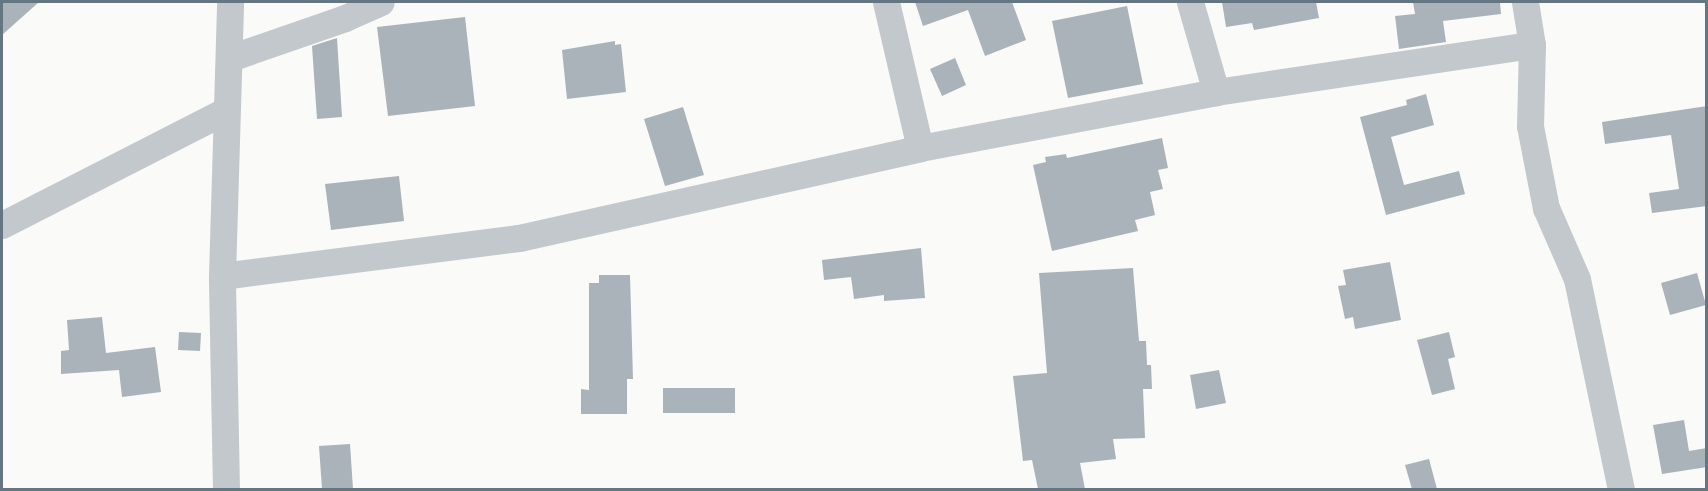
<!DOCTYPE html>
<html>
<head>
<meta charset="utf-8">
<style>
	body { margin:0 }
	#map { position:relative; width:1708px; height:491px; overflow:hidden; background:#fafaf8; font-family:"Public Sans",sans-serif }
	div>[style] { position:absolute }
	.building>* { inset:0; background:#aab3b9 }
	.street>* { height:27px; margin:-13.5px; padding:0 13.5px; transform-origin:13.5px; border-radius:13.5px; background:#c3c8cc }
	span { translate:-50% -50%; white-space:nowrap; text-align:center; line-height:1.15; -webkit-text-stroke:6px #fff; paint-order:stroke }
	.frame { position:absolute; inset:0; border:3px solid #657683; pointer-events:none }
</style>
</head>
<body>
<div id="map">
	<div class="building">
		<div style="clip-path:polygon(2px 2px,39px 2px,2px 35px)"></div>
		<div style="clip-path:polygon(915px 2px,1012px 2px,1026px 40px,985px 56px,968px 10px,923px 26px)"></div>
		<div style="clip-path:polygon(1222px 2px,1316px 2px,1319px 18px,1254px 30px,1252px 23px,1226px 27px)"></div>
		<div style="clip-path:polygon(1413px 2px,1500px 2px,1501px 14px,1443px 21px,1446px 42px,1399px 49px,1395px 16px,1415px 14px)"></div>
		<div style="clip-path:polygon(1127px 6px,1143px 84px,1068px 98px,1052px 21px)"></div>
		<div style="clip-path:polygon(465px 17px,475px 106px,388px 116px,377px 27px)"></div>
		<div style="clip-path:polygon(337px 38px,342px 117px,317px 119px,312px 46px)"></div>
		<div style="clip-path:polygon(615px 41px,615px 45px,621px 44px,626px 92px,567px 99px,562px 50px)"></div>
		<div style="clip-path:polygon(955px 58px,966px 85px,942px 96px,930px 69px)"></div>
		<div style="clip-path:polygon(1426px 94px,1434px 125px,1391px 137px,1404px 185px,1459px 171px,1465px 194px,1386px 215px,1360px 117px,1407px 105px,1406px 100px)"></div>
		<div style="clip-path:polygon(1707px 106px,1707px 206px,1652px 213px,1649px 193px,1679px 189px,1671px 135px,1605px 144px,1602px 122px)"></div>
		<div style="clip-path:polygon(683px 107px,704px 175px,665px 186px,644px 119px)"></div>
		<div style="clip-path:polygon(1162px 138px,1168px 168px,1158px 170px,1163px 189px,1150px 192px,1155px 215px,1135px 220px,1138px 231px,1052px 251px,1033px 165px,1046px 162px,1045px 157px,1066px 154px,1067px 158px)"></div>
		<div style="clip-path:polygon(399px 176px,404px 221px,331px 230px,325px 184px)"></div>
		<div style="clip-path:polygon(921px 248px,925px 298px,884px 301px,884px 295px,854px 299px,851px 277px,824px 280px,822px 260px)"></div>
		<div style="clip-path:polygon(1390px 262px,1401px 320px,1355px 329px,1353px 317px,1345px 319px,1338px 286px,1346px 285px,1343px 270px)"></div>
		<div style="clip-path:polygon(1133px 268px,1139px 341px,1146px 341px,1147px 365px,1151px 365px,1152px 389px,1143px 389px,1145px 438px,1113px 439px,1116px 459px,1080px 463px,1085px 489px,1038px 489px,1032px 460px,1023px 461px,1013px 376px,1047px 373px,1039px 273px)"></div>
		<div style="clip-path:polygon(1697px 273px,1706px 305px,1670px 315px,1661px 283px)"></div>
		<div style="clip-path:polygon(599px 275px,630px 275px,633px 379px,627px 379px,627px 414px,581px 414px,581px 389px,589px 390px,589px 283px,599px 283px)"></div>
		<div style="clip-path:polygon(102px 317px,106px 353px,155px 347px,161px 392px,122px 397px,119px 370px,61px 374px,61px 351px,69px 350px,67px 320px)"></div>
		<div style="clip-path:polygon(179px 332px,201px 333px,200px 351px,178px 350px)"></div>
		<div style="clip-path:polygon(1449px 332px,1455px 357px,1448px 359px,1455px 389px,1432px 395px,1417px 340px)"></div>
		<div style="clip-path:polygon(1219px 370px,1226px 403px,1196px 409px,1190px 375px)"></div>
		<div style="clip-path:polygon(663px 388px,735px 388px,735px 413px,663px 413px)"></div>
		<div style="clip-path:polygon(1684px 420px,1689px 451px,1707px 448px,1707px 467px,1662px 474px,1653px 425px)"></div>
		<div style="clip-path:polygon(350px 444px,353px 489px,322px 489px,319px 446px)"></div>
		<div style="clip-path:polygon(1429px 459px,1437px 489px,1412px 489px,1405px 465px)"></div>
	</div>
	<div class="street">
		<div style="left:886px;top:2px;width:150px;rotate:76.9deg"></div>
		<div style="left:1190px;top:2px;width:94px;rotate:73.9deg"></div>
		<div style="left:1525px;top:2px;width:44px;rotate:80.8deg"></div>
		<div style="left:1532px;top:45px;width:81px;rotate:91.4deg"></div>
		<div style="left:1530px;top:126px;width:84px;rotate:79deg"></div>
		<div style="left:1546px;top:208px;width:77px;rotate:66.4deg"></div>
		<div style="left:1577px;top:279px;width:216px;rotate:78.2deg"></div>
		<div style="left:230px;top:58px;width:122px;rotate:-19.2deg"></div>
		<div style="left:345px;top:18px;width:39px;rotate:-24deg"></div>
		<div style="left:2px;top:225px;width:250px;rotate:-27.1deg"></div>
		<div style="left:222px;top:276px;width:299px;rotate:-7.3deg"></div>
		<div style="left:519px;top:238px;width:411px;rotate:-12.6deg"></div>
		<div style="left:920px;top:148px;width:301px;rotate:-10.7deg"></div>
		<div style="left:1216px;top:92px;width:319px;rotate:-8.5deg"></div>
		<div style="left:226px;top:490px;width:214px;rotate:-91.1deg"></div>
		<div style="left:222px;top:276px;width:274px;rotate:-88.3deg"></div>
	</div>
	<div class="frame"></div>
</div>
</body>
</html>
